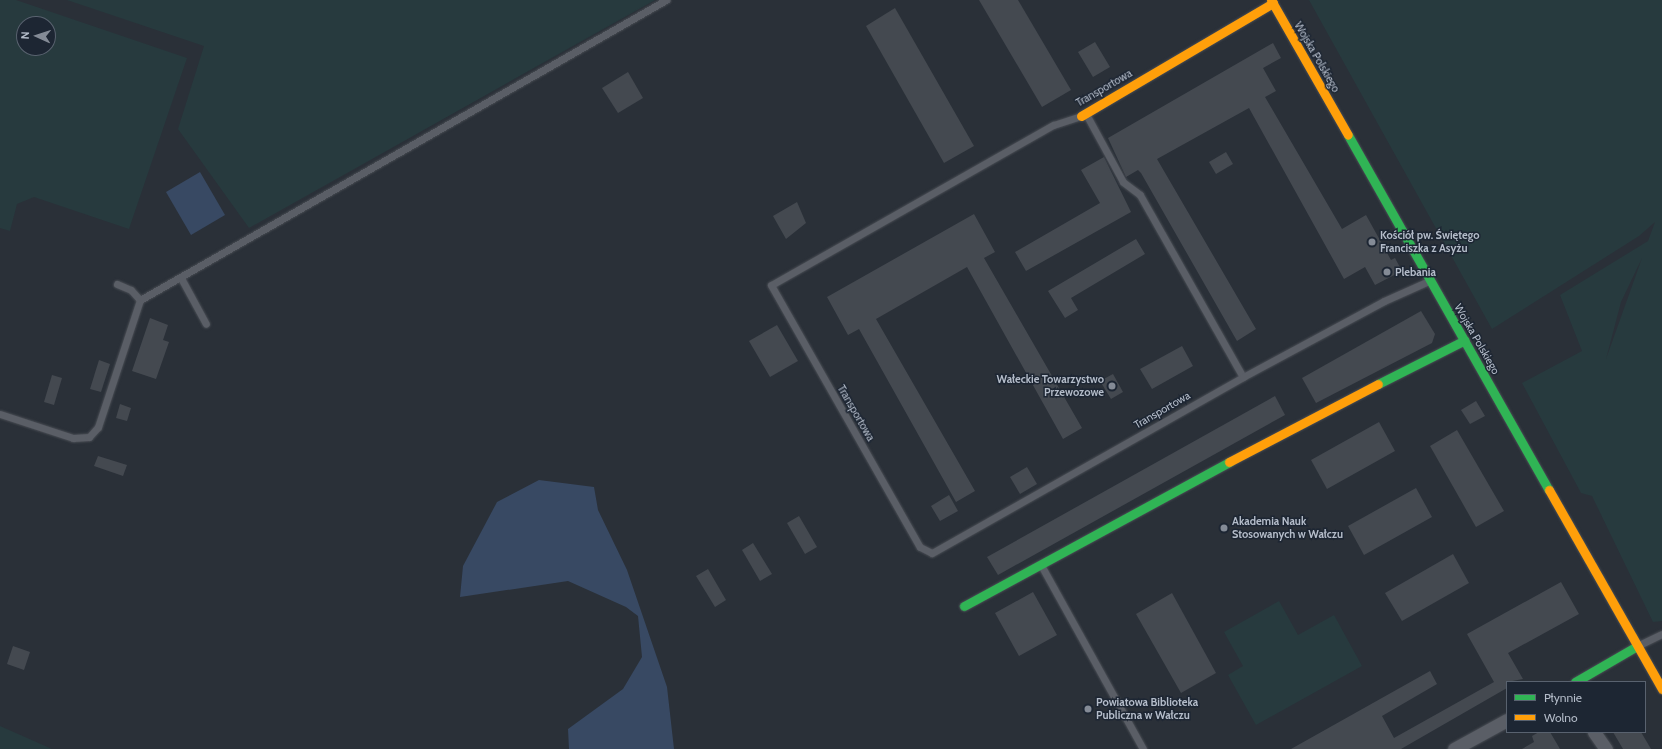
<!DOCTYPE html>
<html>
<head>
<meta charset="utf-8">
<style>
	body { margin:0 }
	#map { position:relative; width:1662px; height:749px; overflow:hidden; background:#2a3038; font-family:Cabin,sans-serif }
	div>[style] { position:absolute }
	.green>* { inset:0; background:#273a3e }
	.water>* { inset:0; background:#384963 }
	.building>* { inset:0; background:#444950 }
	.roads { filter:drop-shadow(0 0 1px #484c53) drop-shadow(0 0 1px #484c53) }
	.lane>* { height:7px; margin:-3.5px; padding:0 3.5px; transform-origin:3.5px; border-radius:3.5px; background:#5a5e66 }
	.street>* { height:13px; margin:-6.5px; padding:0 6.5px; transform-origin:6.5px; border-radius:6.5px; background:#5a5e66 }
	.fast>* { height:9px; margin:-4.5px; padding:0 4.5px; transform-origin:4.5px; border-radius:4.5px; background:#30b455 }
	.slow>* { height:9px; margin:-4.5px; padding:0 4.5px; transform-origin:4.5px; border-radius:4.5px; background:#ff9f0a }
	.dots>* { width:11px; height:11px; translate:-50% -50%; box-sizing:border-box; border:2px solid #1d2633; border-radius:50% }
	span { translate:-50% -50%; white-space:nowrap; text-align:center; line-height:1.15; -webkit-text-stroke:3px #1d2633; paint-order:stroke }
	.street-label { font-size:11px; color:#b4bcc9 }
	.poi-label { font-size:11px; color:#b4bcc9; font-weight:700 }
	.left { translate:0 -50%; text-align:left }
	.right { translate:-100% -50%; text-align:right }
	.legend { position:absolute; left:1506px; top:681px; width:140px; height:52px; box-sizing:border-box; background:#1d2633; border:1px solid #59626f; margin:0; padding:5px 7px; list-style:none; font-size:12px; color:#b4bcc9 }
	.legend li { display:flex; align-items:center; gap:8px; height:20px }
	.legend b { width:20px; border:1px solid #59626f }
	.north { position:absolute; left:16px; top:16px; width:40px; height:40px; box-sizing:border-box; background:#1d2633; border:1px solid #59626f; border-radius:50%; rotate:273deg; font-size:11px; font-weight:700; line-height:16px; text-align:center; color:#b4bcc9 }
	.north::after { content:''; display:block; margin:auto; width:14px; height:18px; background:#848b96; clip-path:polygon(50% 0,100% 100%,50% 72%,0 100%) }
</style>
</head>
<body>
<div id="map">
	<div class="green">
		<div style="clip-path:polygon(evenodd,0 0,16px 0,187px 58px,129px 229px,34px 197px,17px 204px,10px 231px,0 228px,0 0,24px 24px,48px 24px,48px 48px,24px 48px,24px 24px)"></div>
		<div style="clip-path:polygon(67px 0,655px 0,249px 228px,178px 129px,204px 46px)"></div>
		<div style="clip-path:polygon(evenodd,1309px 0,1662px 0,1662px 621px,1653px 622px,1592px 496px,1581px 493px,1522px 383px,1582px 351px,1560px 295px,1648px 241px,1655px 222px,1639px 236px,1492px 329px,1309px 0,1642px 258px,1606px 359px,1621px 302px,1642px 258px)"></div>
		<div style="clip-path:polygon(1279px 601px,1298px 635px,1334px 615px,1362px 666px,1256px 725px,1228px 675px,1243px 666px,1224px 632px)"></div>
		<div style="clip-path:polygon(0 726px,52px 749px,0 749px)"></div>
	</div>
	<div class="water">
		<div style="clip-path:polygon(200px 172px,225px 215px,191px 235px,166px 192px)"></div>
		<div style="clip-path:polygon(539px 480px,594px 487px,598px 510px,627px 570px,667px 687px,674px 749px,569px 749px,568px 729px,623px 689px,642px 657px,638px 616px,626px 607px,568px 581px,460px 597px,463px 566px,497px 502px)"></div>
	</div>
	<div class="building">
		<div style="clip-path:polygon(979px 0,1018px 0,1071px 90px,1042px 107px)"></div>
		<div style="clip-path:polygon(895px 8px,974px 146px,944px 163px,866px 26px)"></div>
		<div style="clip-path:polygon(1095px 42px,1110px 67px,1093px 77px,1078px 52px)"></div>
		<div style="clip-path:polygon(1273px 43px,1281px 58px,1263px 68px,1276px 91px,1265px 97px,1342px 229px,1366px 215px,1391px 260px,1395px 258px,1402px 271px,1375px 285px,1365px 267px,1344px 279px,1249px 108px,1157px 159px,1256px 329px,1237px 341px,1141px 173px,1138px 170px,1126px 177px,1108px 138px)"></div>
		<div style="clip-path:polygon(628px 72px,643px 98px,618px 113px,602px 88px)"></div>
		<div style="clip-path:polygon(1226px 152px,1233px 164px,1216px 174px,1209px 162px)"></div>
		<div style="clip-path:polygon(1104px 157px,1131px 212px,1026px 271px,1015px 252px,1100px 203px,1081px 170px)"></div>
		<div style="clip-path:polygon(797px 202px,806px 223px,786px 239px,773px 216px)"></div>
		<div style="clip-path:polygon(974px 214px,995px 252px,984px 258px,1082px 428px,1063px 439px,967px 267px,876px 319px,975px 491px,956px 502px,859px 329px,848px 335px,827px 297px)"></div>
		<div style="clip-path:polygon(1136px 239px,1145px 254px,1071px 298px,1078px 310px,1065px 318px,1048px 291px)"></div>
		<div style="clip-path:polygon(1421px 311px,1435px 334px,1432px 343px,1316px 403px,1302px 378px)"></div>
		<div style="clip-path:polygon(150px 318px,168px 325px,163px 340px,169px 342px,156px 379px,132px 371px)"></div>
		<div style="clip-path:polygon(777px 325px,798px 361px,770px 377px,749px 341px)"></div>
		<div style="clip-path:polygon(1182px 346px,1193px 366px,1152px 389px,1140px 369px)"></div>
		<div style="clip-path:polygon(99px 360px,110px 364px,101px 392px,90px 389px)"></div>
		<div style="clip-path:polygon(1113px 374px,1123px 392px,1111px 399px,1100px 381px)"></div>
		<div style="clip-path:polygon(52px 375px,62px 378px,54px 405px,44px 402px)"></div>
		<div style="clip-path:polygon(1275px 396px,1285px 415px,998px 575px,987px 557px)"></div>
		<div style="clip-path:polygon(1476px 401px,1485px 416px,1470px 424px,1461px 410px)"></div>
		<div style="clip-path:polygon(120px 404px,131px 408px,127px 421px,116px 418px)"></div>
		<div style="clip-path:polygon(1379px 422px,1395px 451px,1327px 489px,1311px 460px)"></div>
		<div style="clip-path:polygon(1457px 430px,1504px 511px,1476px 527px,1430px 446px)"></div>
		<div style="clip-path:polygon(98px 456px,127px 465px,123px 476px,94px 466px)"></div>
		<div style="clip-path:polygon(1027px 467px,1037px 484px,1020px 494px,1010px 477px)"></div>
		<div style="clip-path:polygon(1416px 488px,1432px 517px,1364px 555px,1348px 526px)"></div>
		<div style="clip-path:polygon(949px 495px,958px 511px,940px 521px,931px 506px)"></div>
		<div style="clip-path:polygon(799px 516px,817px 547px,805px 554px,787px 523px)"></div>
		<div style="clip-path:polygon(753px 543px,772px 574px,760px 581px,742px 550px)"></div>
		<div style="clip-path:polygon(1453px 554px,1469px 583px,1402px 621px,1385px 593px)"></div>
		<div style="clip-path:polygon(708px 569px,726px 600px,715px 607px,696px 576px)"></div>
		<div style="clip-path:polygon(1561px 582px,1579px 614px,1508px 653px,1523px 679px,1507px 682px,1507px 688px,1401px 749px,1291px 749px,1430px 671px,1437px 684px,1382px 716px,1394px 738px,1494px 682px,1467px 634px)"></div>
		<div style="clip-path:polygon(1033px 592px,1057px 635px,1019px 656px,995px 613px)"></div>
		<div style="clip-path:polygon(1172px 593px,1216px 673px,1181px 693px,1136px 614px)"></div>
		<div style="clip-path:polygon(13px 646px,30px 652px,24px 670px,7px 664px)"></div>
		<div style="clip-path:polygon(1539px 732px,1550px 732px,1560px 749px,1522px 749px,1534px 742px,1532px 736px)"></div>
		<div style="clip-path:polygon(1613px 732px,1641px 732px,1651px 749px,1623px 749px)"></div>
	</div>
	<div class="roads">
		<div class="lane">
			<div style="left:1086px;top:114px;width:77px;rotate:61.4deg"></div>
			<div style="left:1123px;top:182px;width:21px;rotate:37deg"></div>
			<div style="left:1140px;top:195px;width:209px;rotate:60.5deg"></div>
			<div style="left:1081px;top:116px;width:29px;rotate:162deg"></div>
			<div style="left:1053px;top:125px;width:324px;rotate:150.4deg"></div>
			<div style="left:771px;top:285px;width:301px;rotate:60.4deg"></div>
			<div style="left:920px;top:547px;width:13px;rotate:27deg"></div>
			<div style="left:932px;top:553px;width:357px;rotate:-29.5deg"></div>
			<div style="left:1243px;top:377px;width:160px;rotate:-28.3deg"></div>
			<div style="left:1384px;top:301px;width:49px;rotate:-24deg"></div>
			<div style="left:181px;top:278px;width:52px;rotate:61.5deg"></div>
			<div style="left:117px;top:284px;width:15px;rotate:23deg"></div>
			<div style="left:131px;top:290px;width:13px;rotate:48deg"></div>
			<div style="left:0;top:414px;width:77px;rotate:18.2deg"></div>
			<div style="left:73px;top:438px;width:16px;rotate:-4deg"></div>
			<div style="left:89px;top:437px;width:13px;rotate:-48deg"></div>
			<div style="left:98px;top:427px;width:134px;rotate:-71.7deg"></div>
			<div style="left:140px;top:300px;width:606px;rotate:-29.7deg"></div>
			<div style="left:1041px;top:565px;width:210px;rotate:61deg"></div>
			<div style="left:1639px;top:645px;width:25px;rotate:-26deg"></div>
		</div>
		<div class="street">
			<div style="left:1594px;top:732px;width:21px;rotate:55deg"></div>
			<div style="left:1454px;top:749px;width:60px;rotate:-28.7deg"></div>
		</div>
		<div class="fast">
			<div style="left:1348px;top:135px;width:408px;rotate:60.5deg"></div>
			<div style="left:1378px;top:384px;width:97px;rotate:-26.8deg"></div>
			<div style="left:964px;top:606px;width:302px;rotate:-28.5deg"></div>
			<div style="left:1575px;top:682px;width:72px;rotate:-30.1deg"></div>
		</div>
		<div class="slow">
			<div style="left:1271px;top:0;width:155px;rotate:60.3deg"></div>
			<div style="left:1081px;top:116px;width:223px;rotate:-30.5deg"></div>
			<div style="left:1229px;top:462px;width:168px;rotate:-27.6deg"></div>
			<div style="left:1549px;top:490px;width:229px;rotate:60.4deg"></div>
		</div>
	</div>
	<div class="dots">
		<div style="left:1372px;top:242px;background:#848b96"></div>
		<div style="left:1387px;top:272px;background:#848b96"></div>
		<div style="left:1112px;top:386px;background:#848b96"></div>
		<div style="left:1224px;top:528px;background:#848b96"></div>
		<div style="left:1088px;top:709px;background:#848b96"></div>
	</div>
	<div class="street-label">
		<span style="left:1317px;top:57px;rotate:60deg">Wojska Polskiego</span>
		<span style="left:1104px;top:88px;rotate:-30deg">Transportowa</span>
		<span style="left:1477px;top:339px;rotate:60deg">Wojska Polskiego</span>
		<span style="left:1162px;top:410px;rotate:-30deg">Transportowa</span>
		<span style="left:856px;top:413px;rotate:60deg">Transportowa</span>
	</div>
	<div class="poi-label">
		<span class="left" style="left:1380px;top:242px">Kościół pw. Świętego<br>Franciszka z Asyżu</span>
		<span class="left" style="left:1395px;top:272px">Plebania</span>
		<span class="right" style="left:1104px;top:386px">Wałeckie Towarzystwo<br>Przewozowe</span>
		<span class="left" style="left:1232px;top:528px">Akademia Nauk<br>Stosowanych w Wałczu</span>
		<span class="left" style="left:1096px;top:709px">Powiatowa Biblioteka<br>Publiczna w Wałczu</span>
	</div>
	<ul class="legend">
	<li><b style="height:5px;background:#30b455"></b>Płynnie</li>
	<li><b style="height:5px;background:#ff9f0a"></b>Wolno</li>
	</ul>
	<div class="north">N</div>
</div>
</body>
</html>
